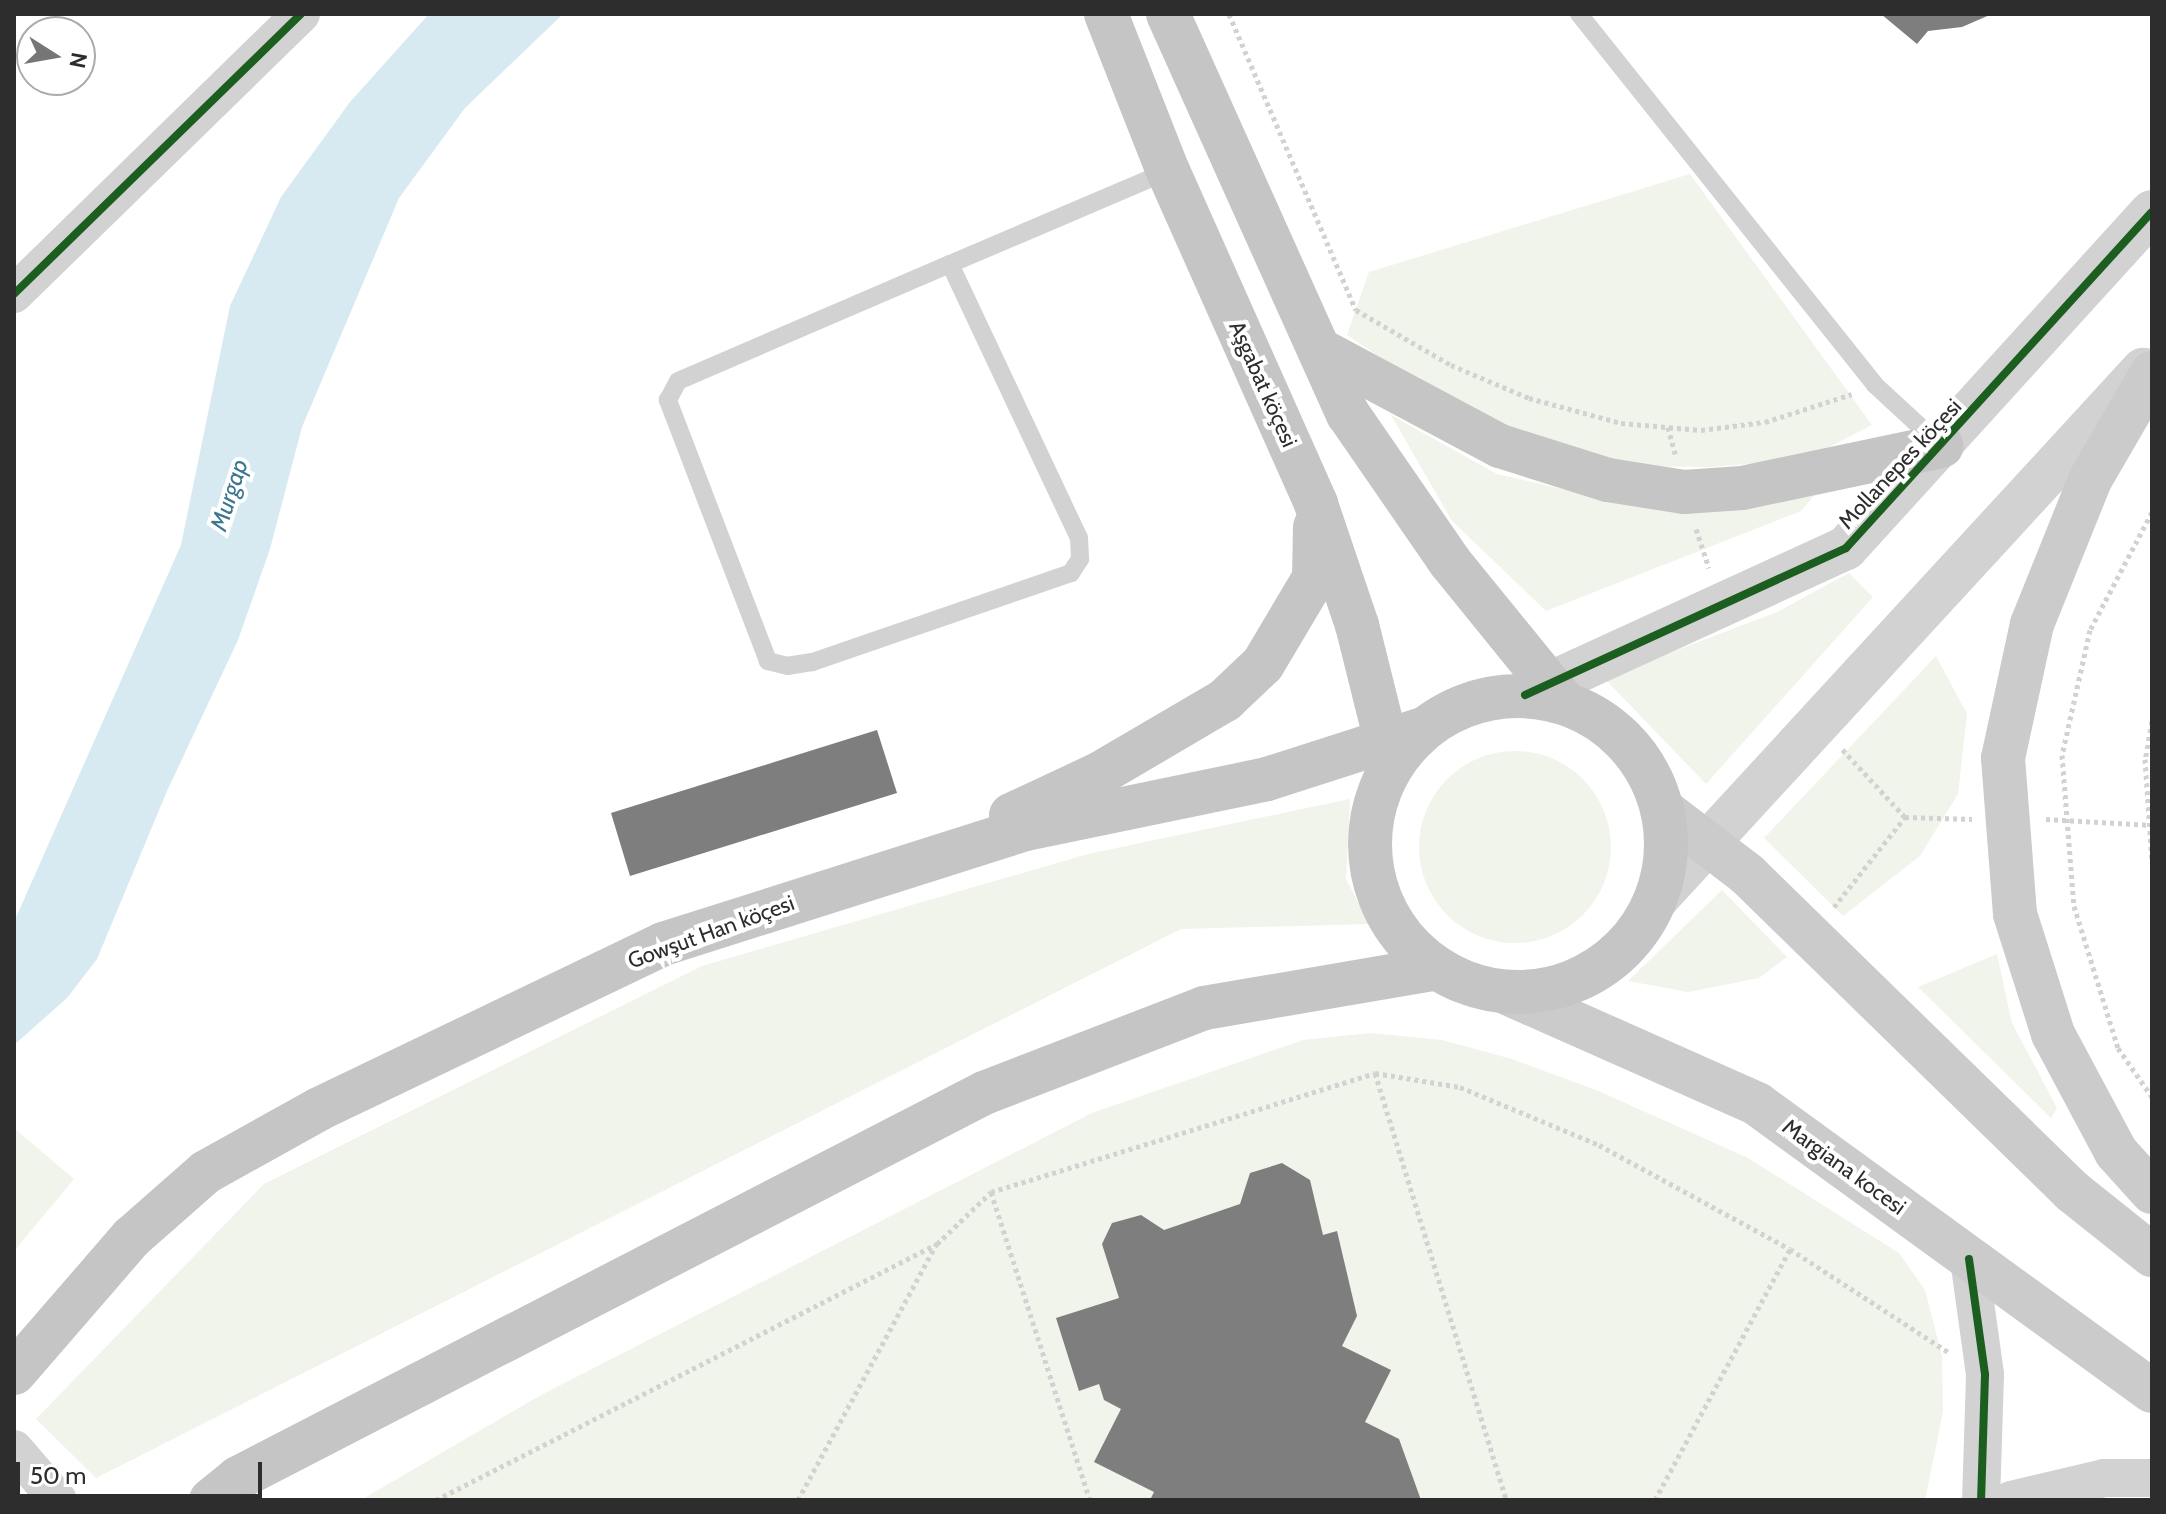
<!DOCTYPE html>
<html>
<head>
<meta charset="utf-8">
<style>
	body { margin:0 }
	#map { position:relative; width:2166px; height:1514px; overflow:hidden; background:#fff; font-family:Cabin,sans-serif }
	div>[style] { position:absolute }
	.green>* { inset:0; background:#f1f4eb }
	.round { border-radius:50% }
	.water>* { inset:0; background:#d7e9f1 }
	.building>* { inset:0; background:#7e7e7e }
	.path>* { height:5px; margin-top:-2.5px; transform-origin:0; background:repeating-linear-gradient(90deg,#d2d2d2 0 4px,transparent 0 8px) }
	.service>* { height:18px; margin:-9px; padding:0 9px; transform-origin:9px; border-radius:9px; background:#d2d2d2 }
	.minor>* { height:38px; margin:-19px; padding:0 19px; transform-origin:19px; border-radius:19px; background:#d2d2d2 }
	.tertiary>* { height:44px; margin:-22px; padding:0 22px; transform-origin:22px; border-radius:22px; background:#d2d2d2 }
	.secondary>* { height:44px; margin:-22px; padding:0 22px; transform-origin:22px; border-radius:22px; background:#cbcbcb }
	.primary>* { height:44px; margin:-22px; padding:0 22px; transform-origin:22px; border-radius:22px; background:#c5c5c5 }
	.primary>.ring { margin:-22px; padding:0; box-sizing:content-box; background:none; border:44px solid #c5c5c5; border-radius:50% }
	.cycleway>* { height:8px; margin:-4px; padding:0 4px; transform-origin:4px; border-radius:4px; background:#1b5e20 }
	span { translate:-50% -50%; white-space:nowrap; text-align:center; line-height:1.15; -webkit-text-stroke:8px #fff; paint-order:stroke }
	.street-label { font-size:22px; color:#2d2d2d }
	.water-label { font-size:24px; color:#3b778f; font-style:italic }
	.frame { position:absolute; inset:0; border:16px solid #2d2d2d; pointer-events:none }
	.north { position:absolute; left:16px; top:16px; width:80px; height:80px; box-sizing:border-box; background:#fff; border:2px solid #ababab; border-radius:50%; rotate:101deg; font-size:22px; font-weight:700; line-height:32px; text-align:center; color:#2d2d2d }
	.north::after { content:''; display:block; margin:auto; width:28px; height:36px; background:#767676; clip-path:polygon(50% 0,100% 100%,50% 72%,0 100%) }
	.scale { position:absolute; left:16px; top:1462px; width:246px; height:36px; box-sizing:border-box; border:4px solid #2d2d2d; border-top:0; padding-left:10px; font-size:24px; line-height:28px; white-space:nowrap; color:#2d2d2d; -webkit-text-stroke:6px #fff; paint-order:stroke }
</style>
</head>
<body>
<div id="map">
	<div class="green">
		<div style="clip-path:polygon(1690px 174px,1872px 425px,1806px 459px,1711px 467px,1599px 466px,1471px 418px,1347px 335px,1369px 272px)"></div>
		<div style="clip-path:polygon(1391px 415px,1497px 474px,1646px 508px,1825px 483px,1801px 511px,1546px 611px,1452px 521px)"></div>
		<div style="clip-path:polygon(1849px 573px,1873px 597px,1706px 784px,1604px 678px,1777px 612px)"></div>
		<div style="clip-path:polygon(1936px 656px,1967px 714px,1958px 794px,1920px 856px,1843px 916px,1764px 838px)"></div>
		<div class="round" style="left:1419px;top:751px;width:192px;height:192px"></div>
		<div style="clip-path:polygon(1350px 799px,1346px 879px,1369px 924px,1181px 929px,96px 1478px,36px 1419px,264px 1184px,702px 966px,1088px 854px)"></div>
		<div style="clip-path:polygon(1722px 890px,1787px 957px,1759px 978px,1688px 992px,1628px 981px)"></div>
		<div style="clip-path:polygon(1997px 954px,2012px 1023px,2057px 1108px,2051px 1118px,1918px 987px)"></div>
		<div style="clip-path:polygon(1370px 1033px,1442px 1040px,1512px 1059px,1601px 1092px,1748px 1158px,1899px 1253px,1925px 1290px,1942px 1356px,1943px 1412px,1925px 1500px,361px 1500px,541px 1395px,1092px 1113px,1303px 1040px)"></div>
		<div style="clip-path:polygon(14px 1128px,74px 1179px,14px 1251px)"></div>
	</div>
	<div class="water">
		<div style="clip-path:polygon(429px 14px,563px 14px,465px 108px,399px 198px,302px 427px,270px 549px,238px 640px,167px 791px,97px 959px,67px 998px,14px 1045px,14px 922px,181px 545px,230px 306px,281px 197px,350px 102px)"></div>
	</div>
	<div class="building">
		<div style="clip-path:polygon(1881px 14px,1992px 14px,1962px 27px,1928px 31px,1917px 44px)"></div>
		<div style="clip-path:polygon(877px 730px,897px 793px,630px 876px,611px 813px)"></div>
		<div style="clip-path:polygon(1282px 1163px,1310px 1180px,1323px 1235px,1337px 1231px,1357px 1316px,1342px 1346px,1391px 1370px,1365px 1422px,1399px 1439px,1421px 1500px,1150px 1500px,1154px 1492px,1094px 1462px,1121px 1409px,1104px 1400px,1099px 1384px,1079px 1391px,1056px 1318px,1119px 1298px,1102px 1244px,1112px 1223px,1141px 1215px,1164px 1230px,1240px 1204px,1250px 1173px)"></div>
	</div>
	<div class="path">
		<div style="left:1229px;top:14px;width:322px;rotate:66.8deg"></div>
		<div style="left:1356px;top:310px;width:110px;rotate:30.1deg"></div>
		<div style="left:1451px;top:365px;width:85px;rotate:22.9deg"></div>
		<div style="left:1529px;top:398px;width:95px;rotate:15.2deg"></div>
		<div style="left:1621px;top:423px;width:80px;rotate:5deg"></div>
		<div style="left:1701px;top:430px;width:64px;rotate:-7.1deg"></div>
		<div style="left:1765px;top:422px;width:91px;rotate:-17.8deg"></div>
		<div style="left:1668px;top:427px;width:28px;rotate:75deg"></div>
		<div style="left:2152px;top:512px;width:133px;rotate:117.7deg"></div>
		<div style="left:2090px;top:630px;width:128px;rotate:102.6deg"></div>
		<div style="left:2062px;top:755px;width:151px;rotate:85.5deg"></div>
		<div style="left:2074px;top:906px;width:149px;rotate:72.8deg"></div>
		<div style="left:2118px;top:1048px;width:60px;rotate:55.2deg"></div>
		<div style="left:1696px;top:529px;width:41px;rotate:71.6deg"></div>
		<div style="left:2152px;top:721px;width:39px;rotate:100deg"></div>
		<div style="left:2145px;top:759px;width:104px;rotate:86.1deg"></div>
		<div style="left:1905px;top:817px;width:67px;rotate:1.7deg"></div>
		<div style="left:2046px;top:819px;width:106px;rotate:3.2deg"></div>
		<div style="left:1834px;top:907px;width:115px;rotate:-51.7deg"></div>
		<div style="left:1905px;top:817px;width:93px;rotate:-132.8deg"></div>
		<div style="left:1375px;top:1073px;width:447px;rotate:72.9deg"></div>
		<div style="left:991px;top:1192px;width:324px;rotate:72.2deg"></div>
		<div style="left:436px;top:1500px;width:563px;rotate:-27.07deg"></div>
		<div style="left:937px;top:1244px;width:75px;rotate:-43.9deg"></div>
		<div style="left:991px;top:1192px;width:402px;rotate:-17.2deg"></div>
		<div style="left:1375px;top:1073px;width:86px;rotate:9.4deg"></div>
		<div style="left:1460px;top:1087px;width:151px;rotate:22.6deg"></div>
		<div style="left:1599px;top:1145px;width:217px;rotate:28.6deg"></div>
		<div style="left:1790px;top:1249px;width:189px;rotate:33.1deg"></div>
		<div style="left:798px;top:1500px;width:290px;rotate:-61.6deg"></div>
		<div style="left:1655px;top:1500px;width:285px;rotate:-61.7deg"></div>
	</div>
	<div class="service">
		<div style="left:1579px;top:14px;width:475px;rotate:51.4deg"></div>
		<div style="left:1875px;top:385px;width:88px;rotate:42.7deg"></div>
		<div style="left:950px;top:264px;width:303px;rotate:64.8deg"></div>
		<div style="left:1079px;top:538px;width:21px;rotate:87deg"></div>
		<div style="left:1080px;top:559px;width:17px;rotate:123deg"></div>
		<div style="left:1071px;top:573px;width:274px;rotate:161deg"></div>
		<div style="left:812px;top:662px;width:24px;rotate:171deg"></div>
		<div style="left:788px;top:666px;width:21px;rotate:-166deg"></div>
		<div style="left:768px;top:661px;width:280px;rotate:-111deg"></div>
		<div style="left:668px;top:400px;width:21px;rotate:-62deg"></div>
		<div style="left:678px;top:381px;width:296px;rotate:-23.3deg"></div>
		<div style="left:950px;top:264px;width:237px;rotate:-23.1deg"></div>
	</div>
	<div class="minor">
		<div style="left:14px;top:294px;width:401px;rotate:-44.3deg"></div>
		<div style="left:1969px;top:1259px;width:117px;rotate:82.1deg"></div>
		<div style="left:1985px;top:1375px;width:125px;rotate:91.8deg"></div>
		<div style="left:14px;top:1449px;width:67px;rotate:49.2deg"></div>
		<div style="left:2011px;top:1500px;width:96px;rotate:-13.3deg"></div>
		<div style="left:2104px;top:1478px;width:48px"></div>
	</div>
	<div class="tertiary">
		<div style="left:1525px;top:695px;width:353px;rotate:-24.6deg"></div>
		<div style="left:1846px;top:548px;width:454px;rotate:-47.7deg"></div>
		<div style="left:1657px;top:898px;width:718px;rotate:-47.37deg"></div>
	</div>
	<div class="secondary">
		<div style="left:2152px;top:373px;width:124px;rotate:120.1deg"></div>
		<div style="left:2090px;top:480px;width:155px;rotate:111.9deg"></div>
		<div style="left:2032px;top:624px;width:137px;rotate:102.2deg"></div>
		<div style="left:2003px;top:758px;width:156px;rotate:85.6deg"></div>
		<div style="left:2015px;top:914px;width:126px;rotate:72.4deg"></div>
		<div style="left:2053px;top:1034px;width:134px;rotate:61.9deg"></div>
		<div style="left:2116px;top:1152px;width:54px;rotate:48deg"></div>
		<div style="left:1663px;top:810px;width:106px;rotate:37.3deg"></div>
		<div style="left:1747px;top:874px;width:455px;rotate:44.3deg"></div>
		<div style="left:2073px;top:1192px;width:101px;rotate:38.6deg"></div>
		<div style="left:1507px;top:993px;width:274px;rotate:23.9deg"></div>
		<div style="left:1757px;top:1104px;width:488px;rotate:36deg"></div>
	</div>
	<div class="primary">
		<div style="left:1106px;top:14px;width:169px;rotate:68.5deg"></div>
		<div style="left:1168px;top:171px;width:364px;rotate:66deg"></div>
		<div style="left:1316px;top:504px;width:128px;rotate:71.3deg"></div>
		<div style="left:1357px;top:625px;width:144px;rotate:76deg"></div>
		<div style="left:1168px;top:14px;width:439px;rotate:65.8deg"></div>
		<div style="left:1348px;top:414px;width:180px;rotate:55.4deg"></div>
		<div style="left:1450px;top:562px;width:179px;rotate:50.9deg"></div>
		<div style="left:1320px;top:350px;width:204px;rotate:28.1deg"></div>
		<div style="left:1500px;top:446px;width:113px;rotate:17.5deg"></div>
		<div style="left:1608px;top:480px;width:77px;rotate:9deg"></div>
		<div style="left:1684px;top:492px;width:58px;rotate:-3.9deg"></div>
		<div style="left:1742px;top:488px;width:204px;rotate:-11.9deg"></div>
		<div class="ring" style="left:1370px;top:696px;width:252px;height:252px"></div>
		<div style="left:1011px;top:815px;width:97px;rotate:-25deg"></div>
		<div style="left:1099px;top:774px;width:146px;rotate:-30.4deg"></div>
		<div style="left:1225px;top:700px;width:52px;rotate:-43.5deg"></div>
		<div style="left:1263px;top:664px;width:100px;rotate:-59.3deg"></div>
		<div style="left:1314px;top:578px;width:51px;rotate:-88.9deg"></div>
		<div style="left:14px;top:1373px;width:180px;rotate:-49.1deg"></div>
		<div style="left:132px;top:1237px;width:98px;rotate:-41.3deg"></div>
		<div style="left:206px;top:1172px;width:129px;rotate:-29.1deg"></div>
		<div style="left:319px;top:1109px;width:382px;rotate:-25.6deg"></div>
		<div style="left:663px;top:944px;width:381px;rotate:-17.6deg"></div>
		<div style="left:1026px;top:829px;width:246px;rotate:-11.7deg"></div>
		<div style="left:1267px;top:779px;width:164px;rotate:-17.8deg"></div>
		<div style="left:211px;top:1500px;width:35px;rotate:-39deg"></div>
		<div style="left:238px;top:1478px;width:839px;rotate:-27.3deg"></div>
		<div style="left:984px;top:1093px;width:236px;rotate:-21.1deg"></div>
		<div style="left:1204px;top:1008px;width:236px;rotate:-9.7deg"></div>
	</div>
	<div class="cycleway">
		<div style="left:14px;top:294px;width:401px;rotate:-44.3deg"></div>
		<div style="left:1525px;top:695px;width:353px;rotate:-24.6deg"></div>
		<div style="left:1846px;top:548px;width:454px;rotate:-47.7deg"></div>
		<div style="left:1969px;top:1259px;width:117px;rotate:82.1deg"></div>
		<div style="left:1985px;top:1375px;width:125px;rotate:91.8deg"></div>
	</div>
	<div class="street-label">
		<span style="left:1263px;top:384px;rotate:66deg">Aşgabat köçesi</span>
		<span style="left:1900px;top:464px;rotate:-47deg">Mollanepes köçesi</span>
		<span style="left:711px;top:932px;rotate:-20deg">Gowşut Han köçesi</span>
		<span style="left:1844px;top:1167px;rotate:36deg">Margiana kocesi</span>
	</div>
	<div class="water-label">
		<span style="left:229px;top:495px;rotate:-72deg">Murgap</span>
	</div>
	<div class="frame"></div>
	<div class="north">N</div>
	<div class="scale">50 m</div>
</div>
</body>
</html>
